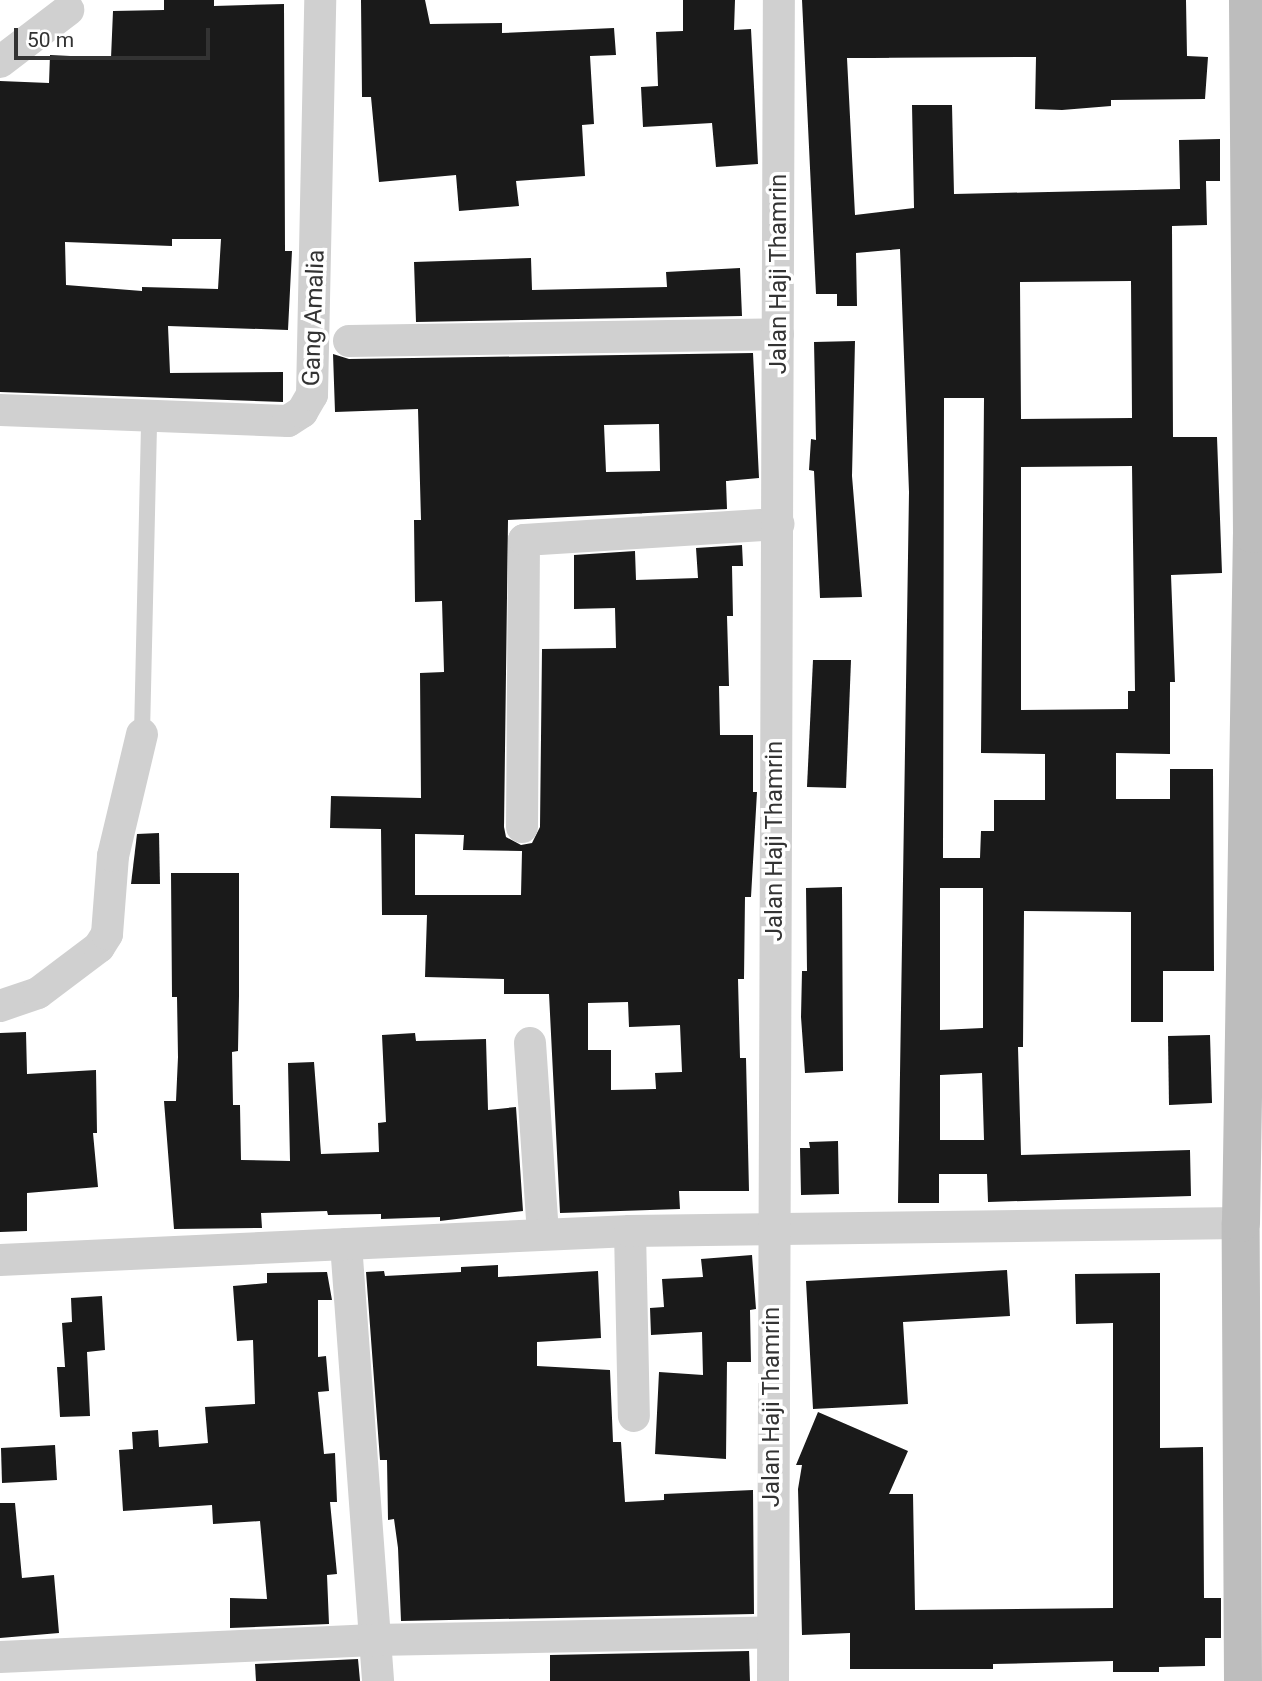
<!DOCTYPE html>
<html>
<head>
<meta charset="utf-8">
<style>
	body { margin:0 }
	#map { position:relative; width:1262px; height:1681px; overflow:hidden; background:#fff; font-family:Roboto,sans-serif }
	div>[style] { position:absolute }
	.building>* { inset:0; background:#1a1a1a }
	.lane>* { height:16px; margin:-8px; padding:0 8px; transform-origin:8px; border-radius:8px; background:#d0d0d0 }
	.street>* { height:32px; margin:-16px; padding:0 16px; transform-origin:16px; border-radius:16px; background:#d0d0d0 }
	.secondary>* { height:38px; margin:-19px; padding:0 19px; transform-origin:19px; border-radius:19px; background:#bdbdbd }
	span { translate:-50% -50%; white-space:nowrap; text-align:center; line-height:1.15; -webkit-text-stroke:7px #fff; paint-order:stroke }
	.street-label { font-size:24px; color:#333 }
	.scale { position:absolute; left:14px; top:28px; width:196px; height:32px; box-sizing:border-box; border:4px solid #333; border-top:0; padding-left:9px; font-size:21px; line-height:24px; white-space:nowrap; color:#333; -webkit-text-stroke:5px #fff; paint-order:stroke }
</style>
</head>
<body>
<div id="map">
	<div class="building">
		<div style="clip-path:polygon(evenodd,164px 0,214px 0,214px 6px,284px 4px,285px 251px,292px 251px,288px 330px,168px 326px,170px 373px,283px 372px,283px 402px,0 392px,0 81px,49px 83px,50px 55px,111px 58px,113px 11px,164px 10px,164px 0,172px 239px,221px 239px,218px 289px,142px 287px,142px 291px,66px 285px,65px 242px,172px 246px,172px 239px)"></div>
		<div style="clip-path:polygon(361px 0,425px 0,430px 24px,502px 23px,502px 33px,614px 28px,616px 55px,590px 56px,594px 124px,582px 125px,585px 176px,516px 181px,519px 206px,459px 211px,456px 175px,379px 182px,371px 97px,362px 97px)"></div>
		<div style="clip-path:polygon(683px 0,735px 0,734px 30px,751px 29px,758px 164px,716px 167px,712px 123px,643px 127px,641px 87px,658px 86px,656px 32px,683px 31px)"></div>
		<div style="clip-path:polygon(evenodd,802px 0,1186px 0,1187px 56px,1208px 57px,1205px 99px,1111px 100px,1111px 106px,1062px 110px,1035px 109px,1036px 57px,847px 58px,855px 215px,914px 208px,912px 105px,952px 105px,954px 194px,1180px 189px,1179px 140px,1220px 139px,1220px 181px,1206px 181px,1207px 225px,1172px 226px,1173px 437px,1217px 437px,1222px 573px,1171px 575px,1175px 682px,1170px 682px,1170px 754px,1116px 753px,1116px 799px,1170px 799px,1170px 769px,1213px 769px,1214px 971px,1163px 971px,1163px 1022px,1131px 1022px,1131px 912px,1024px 911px,1023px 1047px,1018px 1047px,1021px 1155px,1190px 1150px,1191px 1196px,988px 1202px,987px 1174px,939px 1174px,939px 1203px,898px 1203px,909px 492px,900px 249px,856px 253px,857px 306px,837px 306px,837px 294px,816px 294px,802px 0,1131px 281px,1132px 418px,1021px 419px,1020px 282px,1131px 281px,802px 0,944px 398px,984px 398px,981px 753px,1045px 754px,1045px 800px,994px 800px,994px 831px,981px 831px,980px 858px,943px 858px,944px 398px,802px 0,1132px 466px,1135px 691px,1128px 691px,1128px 709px,1021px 710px,1021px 467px,1132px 466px,802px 0,940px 888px,983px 888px,983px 1028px,940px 1030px,940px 888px,802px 0,982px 1073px,984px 1140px,940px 1140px,940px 1075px,982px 1073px)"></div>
		<div style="clip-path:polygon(531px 258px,532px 290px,667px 287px,666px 272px,740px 268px,742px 316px,416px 322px,414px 262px)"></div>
		<div style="clip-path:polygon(855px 341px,852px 476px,862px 597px,820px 598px,814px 471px,809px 470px,811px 439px,816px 440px,814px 342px)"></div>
		<div style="clip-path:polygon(evenodd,753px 353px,759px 478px,726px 481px,727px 509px,508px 520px,504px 827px,506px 837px,521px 845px,532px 843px,540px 827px,542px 649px,616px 648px,615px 608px,574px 609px,574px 555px,635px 551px,636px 580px,698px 578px,696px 548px,742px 545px,743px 566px,732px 566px,733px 616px,727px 616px,729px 686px,719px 686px,720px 735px,753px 735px,753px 792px,757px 792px,751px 897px,745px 897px,744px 979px,738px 979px,740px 1058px,746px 1058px,749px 1191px,679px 1191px,680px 1209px,560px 1213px,549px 994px,504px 994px,504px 979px,425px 977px,427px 915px,382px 915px,381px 829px,330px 828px,331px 796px,421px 798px,420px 673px,444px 672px,442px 601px,415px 602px,414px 520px,421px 520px,418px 409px,335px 412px,333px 354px,349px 359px,753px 353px,659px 424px,660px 471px,606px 472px,604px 425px,659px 424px,753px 353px,415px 834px,464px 835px,463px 850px,522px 851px,521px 895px,415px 895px,415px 834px,753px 353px,628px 1002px,629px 1027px,680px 1025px,682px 1072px,655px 1073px,656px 1089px,611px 1090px,611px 1050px,588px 1050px,588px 1003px,628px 1002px)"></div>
		<div style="clip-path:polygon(813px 660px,851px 660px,846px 788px,807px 787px)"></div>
		<div style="clip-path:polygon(159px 833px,160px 884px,131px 884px,137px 834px)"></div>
		<div style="clip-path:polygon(171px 873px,239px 873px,239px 996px,238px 1051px,232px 1052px,233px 1105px,240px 1105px,241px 1160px,290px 1161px,288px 1063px,314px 1062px,321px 1154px,379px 1152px,378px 1123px,386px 1122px,382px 1035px,415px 1033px,416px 1041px,486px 1039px,488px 1110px,516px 1107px,523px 1211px,440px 1221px,440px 1217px,381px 1219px,381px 1214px,328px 1215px,327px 1211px,261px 1213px,262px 1228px,174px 1229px,164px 1101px,176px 1101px,178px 1057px,177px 997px,172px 997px)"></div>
		<div style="clip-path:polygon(842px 887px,843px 1071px,805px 1073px,801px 1017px,802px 971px,807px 971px,806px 888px)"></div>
		<div style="clip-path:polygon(26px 1032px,27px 1074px,96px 1070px,97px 1133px,93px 1133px,98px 1187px,27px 1193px,27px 1231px,0 1232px,0 1033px)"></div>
		<div style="clip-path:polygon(1210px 1035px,1212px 1103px,1169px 1105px,1168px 1036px)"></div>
		<div style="clip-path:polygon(838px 1141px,839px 1194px,801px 1195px,800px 1148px,810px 1148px,809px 1142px)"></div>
		<div style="clip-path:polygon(752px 1255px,756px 1309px,750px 1310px,751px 1362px,727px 1362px,726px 1459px,655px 1454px,659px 1372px,703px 1375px,702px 1332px,651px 1335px,650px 1308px,664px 1307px,662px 1279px,703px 1277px,701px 1259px)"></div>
		<div style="clip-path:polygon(498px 1265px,498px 1277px,598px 1271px,601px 1338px,537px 1342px,537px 1366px,610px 1370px,613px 1442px,621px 1442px,625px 1502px,664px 1500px,664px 1494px,753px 1490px,754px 1614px,401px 1621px,398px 1548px,394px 1519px,388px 1520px,387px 1460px,380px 1460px,366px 1272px,384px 1271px,385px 1276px,461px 1272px,461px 1267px)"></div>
		<div style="clip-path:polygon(1007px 1270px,1010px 1316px,903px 1322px,908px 1404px,813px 1409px,806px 1281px)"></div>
		<div style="clip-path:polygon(327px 1272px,332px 1300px,318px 1300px,318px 1357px,326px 1356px,329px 1391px,318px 1392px,324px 1454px,335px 1453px,337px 1502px,330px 1502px,337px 1574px,327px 1575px,329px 1624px,230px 1628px,230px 1598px,267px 1599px,260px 1521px,213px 1524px,212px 1505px,123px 1511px,119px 1450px,133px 1449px,132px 1432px,158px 1430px,159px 1447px,208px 1443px,205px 1407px,255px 1404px,253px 1340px,237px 1341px,233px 1286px,267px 1283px,267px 1273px)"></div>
		<div style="clip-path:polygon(1160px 1273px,1160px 1448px,1203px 1447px,1204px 1598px,1221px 1598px,1221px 1638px,1205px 1638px,1205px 1666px,1159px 1667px,1159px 1672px,1113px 1672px,1113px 1661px,993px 1664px,993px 1669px,850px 1669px,850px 1633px,802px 1635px,798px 1489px,802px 1465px,796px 1465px,818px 1412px,908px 1451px,889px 1494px,913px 1494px,915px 1610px,1113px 1608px,1113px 1323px,1076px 1324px,1075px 1274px)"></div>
		<div style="clip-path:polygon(102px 1296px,105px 1350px,87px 1352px,90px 1416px,60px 1417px,57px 1367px,65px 1367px,62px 1323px,72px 1322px,71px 1298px)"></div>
		<div style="clip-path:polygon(55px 1445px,57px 1480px,2px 1483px,1px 1448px)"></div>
		<div style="clip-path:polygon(0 1503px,15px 1503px,22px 1578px,54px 1575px,59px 1633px,0 1638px)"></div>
		<div style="clip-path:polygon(749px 1651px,750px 1681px,550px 1681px,550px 1655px)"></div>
		<div style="clip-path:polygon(358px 1659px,360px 1681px,256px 1681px,255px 1664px)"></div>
	</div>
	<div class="lane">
		<div style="left:142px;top:734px;width:319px;rotate:-88.7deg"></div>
	</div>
	<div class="street">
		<div style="left:0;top:62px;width:86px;rotate:-37.4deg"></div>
		<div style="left:349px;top:341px;width:429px;rotate:-0.9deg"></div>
		<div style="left:0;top:410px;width:288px;rotate:2.2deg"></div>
		<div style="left:288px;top:421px;width:17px;rotate:-33deg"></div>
		<div style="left:302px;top:412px;width:20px;rotate:-60deg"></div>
		<div style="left:312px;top:395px;width:395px;rotate:-88.8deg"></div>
		<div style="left:522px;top:827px;width:287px;rotate:-89.6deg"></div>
		<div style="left:524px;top:540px;width:255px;rotate:-3.6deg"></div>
		<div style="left:0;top:1006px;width:40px;rotate:-18.9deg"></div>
		<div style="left:38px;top:993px;width:76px;rotate:-37deg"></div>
		<div style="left:99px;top:947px;width:15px;rotate:-58deg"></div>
		<div style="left:107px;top:934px;width:78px;rotate:-85.6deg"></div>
		<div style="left:113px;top:856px;width:125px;rotate:-76.6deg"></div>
		<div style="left:530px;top:1043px;width:191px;rotate:86.1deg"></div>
		<div style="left:630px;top:1231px;width:185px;rotate:88.8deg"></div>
		<div style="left:346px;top:1244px;width:438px;rotate:85.8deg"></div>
		<div style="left:0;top:1260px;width:631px;rotate:-2.64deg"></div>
		<div style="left:630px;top:1231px;width:611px;rotate:-0.75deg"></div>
		<div style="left:0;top:1657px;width:374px;rotate:-2.6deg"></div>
		<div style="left:374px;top:1640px;width:399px;rotate:-1.1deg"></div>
		<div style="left:773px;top:1681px;width:1681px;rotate:-89.8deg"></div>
	</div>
	<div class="secondary">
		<div style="left:1243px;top:1681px;width:458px;rotate:-90.3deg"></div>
		<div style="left:1241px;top:1223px;width:689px;rotate:-89.09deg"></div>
		<div style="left:1252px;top:534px;width:534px;rotate:-90.43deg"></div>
	</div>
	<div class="street-label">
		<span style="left:779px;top:274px;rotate:-90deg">Jalan Haji Thamrin</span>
		<span style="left:314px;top:318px;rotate:-88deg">Gang Amalia</span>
		<span style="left:775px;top:841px;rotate:-90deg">Jalan Haji Thamrin</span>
		<span style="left:772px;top:1407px;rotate:-90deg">Jalan Haji Thamrin</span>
	</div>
	<div class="scale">50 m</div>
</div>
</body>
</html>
